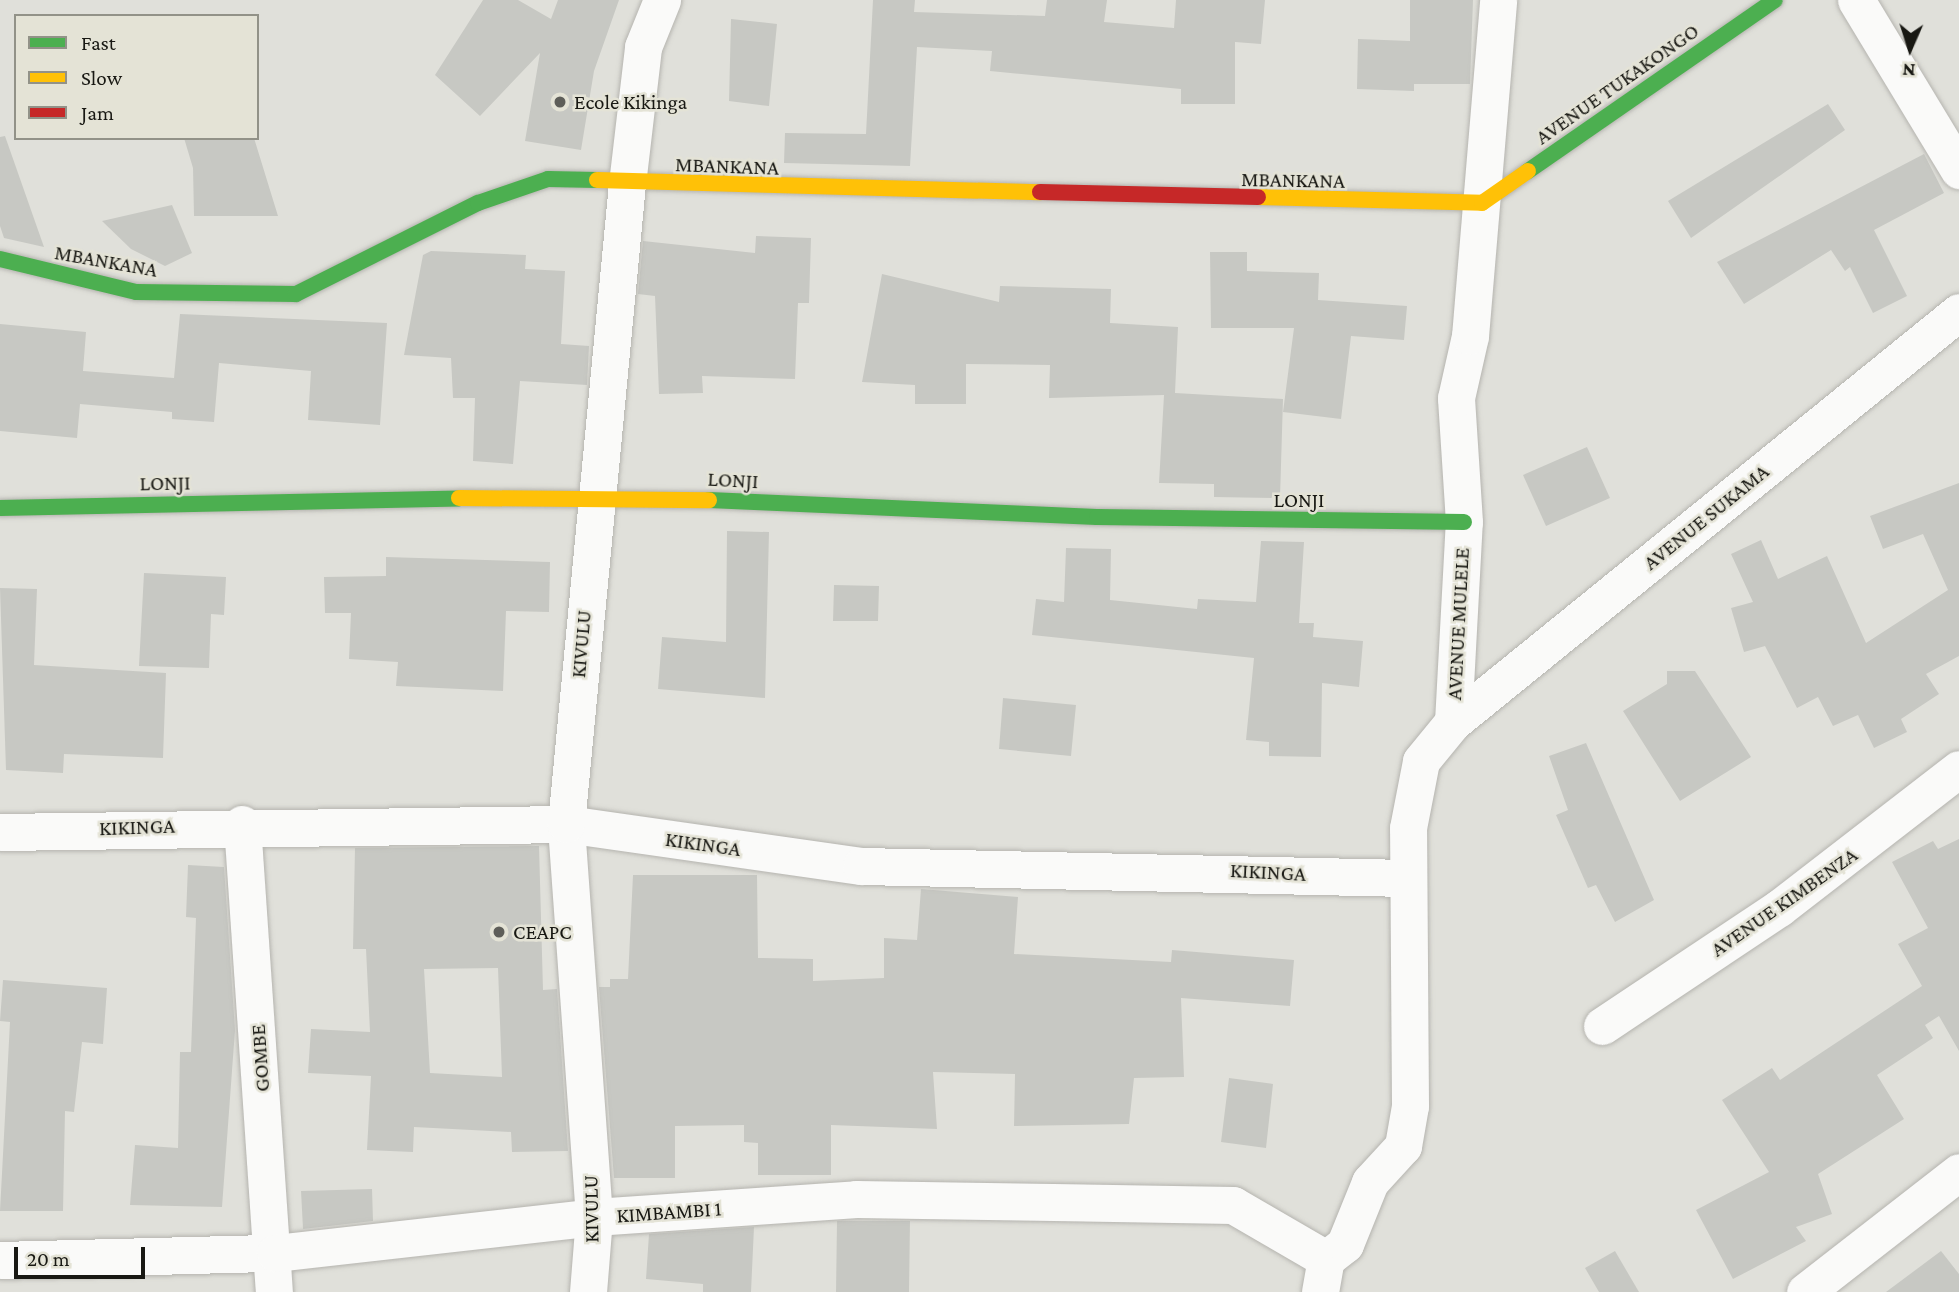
<!DOCTYPE html>
<html>
<head>
<meta charset="utf-8">
<style>
	body { margin:0 }
	#map { position:relative; width:1959px; height:1292px; overflow:hidden; background:#e0e0da; font-family:"Crimson Pro",serif }
	div>[style] { position:absolute }
	.building>* { inset:0; background:#c7c8c3 }
	.roads { filter:drop-shadow(0 0 2px #b5b4af) drop-shadow(0 0 2px #b5b4af) }
	.street>* { height:37px; margin:-18.5px; padding:0 18.5px; transform-origin:18.5px; border-radius:18.5px; background:#fafaf9 }
	.fast>* { height:16px; margin:-8px; padding:0 8px; transform-origin:8px; border-radius:8px; background:#4caf50 }
	.slow>* { height:16px; margin:-8px; padding:0 8px; transform-origin:8px; border-radius:8px; background:#ffc107 }
	.jam>* { height:16px; margin:-8px; padding:0 8px; transform-origin:8px; border-radius:8px; background:#c62828 }
	.dots>* { width:19px; height:19px; translate:-50% -50%; box-sizing:border-box; border:4px solid #e4e3d6; border-radius:50% }
	span { translate:-50% -50%; white-space:nowrap; text-align:center; line-height:1.15; -webkit-text-stroke:5px #e4e3d6; paint-order:stroke }
	.street-label { font-size:21px; color:#181813 }
	.poi-label { font-size:21px; color:#181813 }
	.left { translate:0 -50%; text-align:left }
	.legend { position:absolute; left:14px; top:14px; width:245px; height:126px; box-sizing:border-box; background:#e4e3d6; border:2px solid #929288; margin:0; padding:9px 12px; list-style:none; font-size:21px; color:#181813 }
	.legend li { display:flex; align-items:center; gap:14px; height:35px }
	.legend b { width:35px; border:2px solid #929288 }
	.north { position:absolute; left:1875px; top:14px; width:70px; height:70px; -webkit-text-stroke:5px #e4e3d6; paint-order:stroke; rotate:183deg; font-size:19px; font-weight:700; line-height:28px; text-align:center; color:#181813 }
	.north::after { content:''; display:block; margin:auto; width:24px; height:32px; background:#181813; clip-path:polygon(50% 0,100% 100%,50% 72%,0 100%) }
	.scale { position:absolute; left:14px; top:1247px; width:131px; height:32px; box-sizing:border-box; border:4px solid #181813; border-top:0; padding-left:9px; font-size:21px; line-height:24px; white-space:nowrap; color:#181813; -webkit-text-stroke:5px #e4e3d6; paint-order:stroke }
</style>
</head>
<body>
<div id="map">
	<div class="building">
		<div style="clip-path:polygon(483px 0,518px 0,551px 19px,558px 0,619px 0,594px 71px,581px 150px,525px 141px,540px 53px,480px 116px,435px 75px)"></div>
		<div style="clip-path:polygon(873px 0,915px 0,914px 12px,1045px 16px,1047px 0,1107px 0,1104px 22px,1174px 28px,1176px 0,1265px 0,1261px 44px,1235px 42px,1235px 104px,1181px 104px,1181px 89px,990px 71px,992px 51px,917px 47px,910px 166px,784px 163px,785px 133px,866px 134px)"></div>
		<div style="clip-path:polygon(1410px 0,1473px 0,1470px 84px,1414px 84px,1414px 91px,1357px 89px,1358px 39px,1410px 41px)"></div>
		<div style="clip-path:polygon(731px 19px,777px 24px,769px 106px,729px 101px)"></div>
		<div style="clip-path:polygon(1828px 104px,1845px 130px,1691px 238px,1668px 201px)"></div>
		<div style="clip-path:polygon(5px 136px,44px 247px,4px 238px,0 226px,0 137px)"></div>
		<div style="clip-path:polygon(184px 138px,254px 138px,278px 216px,194px 216px,193px 168px)"></div>
		<div style="clip-path:polygon(1924px 154px,1944px 193px,1874px 230px,1907px 296px,1873px 313px,1850px 267px,1845px 271px,1831px 250px,1744px 304px,1717px 262px)"></div>
		<div style="clip-path:polygon(172px 205px,192px 253px,165px 266px,131px 249px,102px 221px)"></div>
		<div style="clip-path:polygon(756px 236px,811px 238px,809px 303px,798px 303px,795px 379px,702px 376px,703px 393px,659px 394px,655px 296px,638px 294px,643px 241px,755px 253px)"></div>
		<div style="clip-path:polygon(431px 251px,526px 255px,525px 269px,565px 271px,561px 344px,589px 346px,587px 385px,520px 381px,513px 464px,473px 461px,475px 398px,453px 398px,451px 358px,404px 355px,423px 255px)"></div>
		<div style="clip-path:polygon(1210px 252px,1247px 252px,1247px 271px,1319px 273px,1318px 300px,1407px 306px,1404px 340px,1351px 336px,1341px 419px,1283px 412px,1294px 328px,1211px 328px)"></div>
		<div style="clip-path:polygon(882px 274px,999px 302px,1000px 286px,1111px 289px,1110px 323px,1178px 327px,1175px 393px,1283px 399px,1280px 498px,1214px 497px,1214px 484px,1159px 483px,1164px 395px,1049px 398px,1050px 365px,966px 364px,966px 404px,915px 404px,915px 385px,862px 382px)"></div>
		<div style="clip-path:polygon(180px 314px,387px 323px,380px 425px,308px 420px,311px 371px,219px 363px,214px 422px,172px 419px,172px 412px,80px 404px,77px 438px,0 431px,0 324px,86px 332px,83px 371px,174px 378px)"></div>
		<div style="clip-path:polygon(1587px 447px,1610px 498px,1546px 526px,1523px 475px)"></div>
		<div style="clip-path:polygon(1959px 483px,1959px 656px,1926px 674px,1939px 694px,1901px 719px,1907px 732px,1874px 748px,1858px 715px,1833px 726px,1818px 697px,1797px 708px,1765px 646px,1744px 652px,1731px 608px,1753px 602px,1731px 554px,1761px 540px,1778px 579px,1827px 556px,1866px 643px,1948px 590px,1923px 534px,1883px 549px,1870px 516px)"></div>
		<div style="clip-path:polygon(727px 531px,769px 532px,765px 698px,658px 689px,662px 637px,726px 642px)"></div>
		<div style="clip-path:polygon(1261px 541px,1304px 542px,1299px 623px,1314px 623px,1313px 637px,1363px 641px,1359px 687px,1322px 683px,1321px 757px,1269px 756px,1269px 742px,1246px 740px,1254px 658px,1032px 635px,1036px 599px,1064px 602px,1066px 548px,1111px 549px,1110px 600px,1197px 609px,1198px 599px,1256px 602px)"></div>
		<div style="clip-path:polygon(386px 557px,550px 562px,549px 612px,506px 611px,503px 691px,396px 686px,398px 662px,349px 659px,351px 613px,325px 613px,324px 577px,386px 576px)"></div>
		<div style="clip-path:polygon(144px 573px,226px 577px,224px 615px,211px 614px,209px 668px,139px 666px)"></div>
		<div style="clip-path:polygon(834px 585px,879px 586px,878px 621px,833px 621px)"></div>
		<div style="clip-path:polygon(0 588px,37px 589px,34px 665px,166px 673px,163px 758px,64px 754px,63px 773px,6px 770px)"></div>
		<div style="clip-path:polygon(1667px 671px,1695px 671px,1751px 757px,1680px 801px,1623px 711px,1667px 684px)"></div>
		<div style="clip-path:polygon(1003px 698px,1076px 705px,1071px 756px,999px 749px)"></div>
		<div style="clip-path:polygon(1586px 743px,1654px 900px,1615px 922px,1596px 885px,1588px 888px,1556px 815px,1568px 810px,1549px 756px)"></div>
		<div style="clip-path:polygon(1959px 839px,1959px 1051px,1939px 1016px,1925px 1025px,1933px 1038px,1877px 1075px,1904px 1119px,1818px 1174px,1832px 1214px,1796px 1227px,1806px 1241px,1733px 1279px,1696px 1210px,1769px 1172px,1722px 1100px,1772px 1068px,1780px 1080px,1922px 986px,1898px 944px,1928px 928px,1892px 862px,1933px 841px,1938px 849px)"></div>
		<div style="clip-path:polygon(evenodd,539px 846px,543px 990px,557px 989px,568px 1151px,512px 1152px,511px 1132px,414px 1127px,413px 1152px,367px 1150px,371px 1076px,308px 1073px,311px 1029px,370px 1032px,366px 949px,353px 949px,355px 848px,539px 846px,498px 968px,502px 1077px,430px 1073px,424px 969px,498px 968px)"></div>
		<div style="clip-path:polygon(188px 865px,224px 867px,235px 1030px,222px 1207px,130px 1205px,135px 1145px,178px 1148px,180px 1052px,191px 1052px,196px 918px,186px 917px)"></div>
		<div style="clip-path:polygon(633px 875px,757px 875px,758px 958px,813px 959px,813px 981px,884px 978px,884px 938px,917px 940px,921px 889px,1018px 897px,1014px 954px,1171px 962px,1172px 950px,1294px 960px,1290px 1006px,1181px 998px,1184px 1077px,1134px 1078px,1129px 1124px,1014px 1126px,1015px 1074px,933px 1072px,937px 1129px,831px 1125px,831px 1175px,758px 1175px,758px 1143px,744px 1142px,744px 1125px,675px 1126px,675px 1178px,614px 1178px,599px 987px,610px 987px,610px 979px,628px 979px)"></div>
		<div style="clip-path:polygon(3px 980px,107px 988px,103px 1044px,82px 1042px,74px 1112px,65px 1111px,63px 1211px,0 1211px,10px 1022px,0 1021px)"></div>
		<div style="clip-path:polygon(1229px 1078px,1273px 1084px,1266px 1148px,1221px 1142px)"></div>
		<div style="clip-path:polygon(372px 1189px,373px 1221px,303px 1229px,301px 1191px)"></div>
		<div style="clip-path:polygon(837px 1221px,910px 1221px,909px 1292px,836px 1292px)"></div>
		<div style="clip-path:polygon(754px 1227px,751px 1292px,703px 1292px,703px 1284px,646px 1279px,649px 1234px)"></div>
		<div style="clip-path:polygon(1615px 1251px,1639px 1292px,1599px 1292px,1585px 1268px)"></div>
		<div style="clip-path:polygon(1941px 1251px,1959px 1274px,1959px 1292px,1886px 1292px)"></div>
	</div>
	<div class="roads">
		<div class="street">
			<div style="left:1856px;top:0;width:199px;rotate:58.8deg"></div>
			<div style="left:1453px;top:722px;width:651px;rotate:-39.02deg"></div>
			<div style="left:242px;top:824px;width:469px;rotate:86.1deg"></div>
			<div style="left:0;top:832px;width:566px;rotate:-0.81deg"></div>
			<div style="left:566px;top:824px;width:298px;rotate:8.1deg"></div>
			<div style="left:861px;top:866px;width:545px;rotate:1.26deg"></div>
			<div style="left:1602px;top:1026px;width:213px;rotate:-33.7deg"></div>
			<div style="left:1779px;top:908px;width:227px;rotate:-37.7deg"></div>
			<div style="left:0;top:1260px;width:275px;rotate:-1.5deg"></div>
			<div style="left:275px;top:1253px;width:321px;rotate:-6.4deg"></div>
			<div style="left:594px;top:1217px;width:263px;rotate:-3.9deg"></div>
			<div style="left:856px;top:1199px;width:377px;rotate:0.9deg"></div>
			<div style="left:1233px;top:1205px;width:108px;rotate:30.1deg"></div>
			<div style="left:588px;top:1292px;width:75px;rotate:-85.4deg"></div>
			<div style="left:594px;top:1217px;width:394px;rotate:-94.1deg"></div>
			<div style="left:566px;top:824px;width:643px;rotate:-84.56deg"></div>
			<div style="left:627px;top:184px;width:138px;rotate:-83.3deg"></div>
			<div style="left:643px;top:47px;width:51px;rotate:-68deg"></div>
			<div style="left:1320px;top:1292px;width:34px;rotate:-80deg"></div>
			<div style="left:1326px;top:1259px;width:24px;rotate:-38deg"></div>
			<div style="left:1345px;top:1244px;width:67px;rotate:-68deg"></div>
			<div style="left:1370px;top:1182px;width:49px;rotate:-47.5deg"></div>
			<div style="left:1403px;top:1146px;width:41px;rotate:-80.1deg"></div>
			<div style="left:1410px;top:1106px;width:278px;rotate:-90.4deg"></div>
			<div style="left:1408px;top:828px;width:68px;rotate:-79deg"></div>
			<div style="left:1421px;top:761px;width:50px;rotate:-50.6deg"></div>
			<div style="left:1453px;top:722px;width:200px;rotate:-86.9deg"></div>
			<div style="left:1464px;top:522px;width:124px;rotate:-93.7deg"></div>
			<div style="left:1456px;top:398px;width:64px;rotate:-77.3deg"></div>
			<div style="left:1470px;top:336px;width:337px;rotate:-85.2deg"></div>
			<div style="left:1805px;top:1292px;width:195px;rotate:-37.9deg"></div>
		</div>
		<div class="fast">
			<div style="left:1528px;top:171px;width:300px;rotate:-34.7deg"></div>
			<div style="left:0;top:259px;width:140px;rotate:13.6deg"></div>
			<div style="left:136px;top:292px;width:160px;rotate:0.7deg"></div>
			<div style="left:296px;top:294px;width:203px;rotate:-26.6deg"></div>
			<div style="left:478px;top:203px;width:74px;rotate:-18.9deg"></div>
			<div style="left:548px;top:179px;width:49px;rotate:1.2deg"></div>
			<div style="left:709px;top:500px;width:388px;rotate:2.5deg"></div>
			<div style="left:1097px;top:517px;width:367px;rotate:0.8deg"></div>
			<div style="left:0;top:508px;width:459px;rotate:-1.2deg"></div>
		</div>
		<div class="slow">
			<div style="left:597px;top:180px;width:443px;rotate:1.6deg"></div>
			<div style="left:1258px;top:197px;width:224px;rotate:1.5deg"></div>
			<div style="left:1482px;top:203px;width:56px;rotate:-34.8deg"></div>
			<div style="left:459px;top:498px;width:250px;rotate:0.5deg"></div>
		</div>
		<div class="jam">
			<div style="left:1040px;top:192px;width:218px;rotate:1.3deg"></div>
		</div>
	</div>
	<div class="dots">
		<div style="left:560px;top:102px;background:#5e5e59"></div>
		<div style="left:499px;top:932px;background:#5e5e59"></div>
	</div>
	<div class="street-label">
		<span style="left:1617px;top:84px;rotate:-35deg">AVENUE TUKAKONGO</span>
		<span style="left:727px;top:166px;rotate:2deg">MBANKANA</span>
		<span style="left:1293px;top:180px;rotate:1deg">MBANKANA</span>
		<span style="left:106px;top:261px;rotate:10deg">MBANKANA</span>
		<span style="left:733px;top:480px;rotate:3deg">LONJI</span>
		<span style="left:165px;top:483px;rotate:-1deg">LONJI</span>
		<span style="left:1299px;top:500px">LONJI</span>
		<span style="left:1706px;top:517px;rotate:-39deg">AVENUE SUKAMA</span>
		<span style="left:1458px;top:624px;rotate:-87deg">AVENUE MULELE</span>
		<span style="left:581px;top:644px;rotate:-85deg">KIVULU</span>
		<span style="left:137px;top:827px;rotate:-2deg">KIKINGA</span>
		<span style="left:703px;top:844px;rotate:8deg">KIKINGA</span>
		<span style="left:1268px;top:872px;rotate:3deg">KIKINGA</span>
		<span style="left:1784px;top:902px;rotate:-35deg">AVENUE KIMBENZA</span>
		<span style="left:260px;top:1058px;rotate:-94deg">GOMBE</span>
		<span style="left:591px;top:1209px;rotate:-91deg">KIVULU</span>
		<span style="left:669px;top:1212px;rotate:-4deg">KIMBAMBI 1</span>
	</div>
	<div class="poi-label">
		<span class="left" style="left:574px;top:102px">Ecole Kikinga</span>
		<span class="left" style="left:513px;top:932px">CEAPC</span>
	</div>
	<ul class="legend">
	<li><b style="height:9px;background:#4caf50"></b>Fast</li>
	<li><b style="height:9px;background:#ffc107"></b>Slow</li>
	<li><b style="height:9px;background:#c62828"></b>Jam</li>
	</ul>
	<div class="north">N</div>
	<div class="scale">20 m</div>
</div>
</body>
</html>
